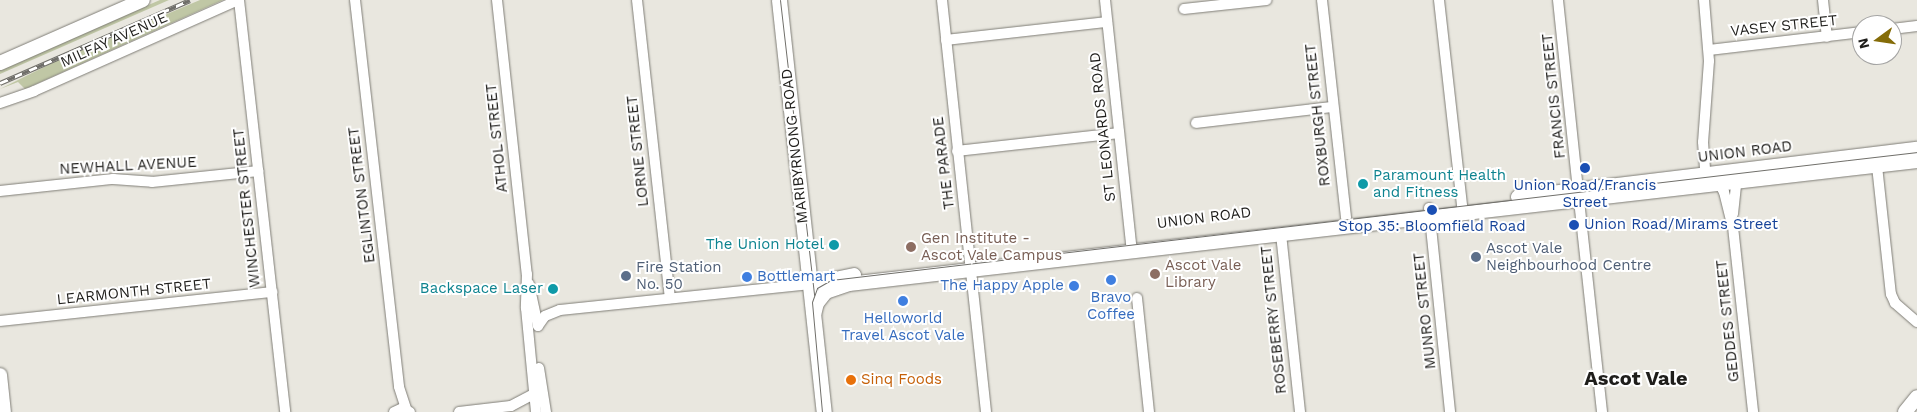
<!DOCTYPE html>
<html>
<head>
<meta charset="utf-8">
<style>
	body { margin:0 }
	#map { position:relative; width:1917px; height:412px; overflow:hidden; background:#e9e7df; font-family:"Work Sans",sans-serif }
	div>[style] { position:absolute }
	.green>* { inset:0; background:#c0c7a5 }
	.roads { filter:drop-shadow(0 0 1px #7f7d76) drop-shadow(0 0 1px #7f7d76) }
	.street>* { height:10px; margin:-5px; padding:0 5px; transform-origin:5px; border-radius:5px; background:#fff }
	.secondary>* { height:14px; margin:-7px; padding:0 7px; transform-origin:7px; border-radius:7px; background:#fff }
	.primary>* { height:15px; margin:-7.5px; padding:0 7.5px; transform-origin:7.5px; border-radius:7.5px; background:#fff }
	.tram>* { height:1px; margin:-0.5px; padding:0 0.5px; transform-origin:0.5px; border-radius:0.5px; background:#706f6a }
	.rail>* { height:4.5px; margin-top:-2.25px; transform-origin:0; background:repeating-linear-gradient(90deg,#fff 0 8px,#706f6a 0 16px); box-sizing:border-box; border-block:1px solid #706f6a }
	.dots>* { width:14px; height:14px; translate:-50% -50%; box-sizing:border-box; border:2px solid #fff; border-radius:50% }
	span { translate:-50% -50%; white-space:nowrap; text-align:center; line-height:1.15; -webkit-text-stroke:4px #fff; paint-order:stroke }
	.street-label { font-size:15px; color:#1f1e1b }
	.culture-label { font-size:15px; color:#0d838f }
	.left { translate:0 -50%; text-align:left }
	.right { translate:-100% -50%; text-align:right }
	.transit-label { font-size:15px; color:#164399 }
	.education-label { font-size:15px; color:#785e54 }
	.service-label { font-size:15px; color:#4e5e75 }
	.shop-label { font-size:15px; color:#366cbe }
	.food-label { font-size:15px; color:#c56008 }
	.district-label { font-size:20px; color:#1f1e1b; font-weight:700 }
	.north { position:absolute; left:1852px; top:15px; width:50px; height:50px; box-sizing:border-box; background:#fff; border:1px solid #a5a5a4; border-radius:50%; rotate:256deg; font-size:14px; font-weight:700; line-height:20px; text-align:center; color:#1f1e1b }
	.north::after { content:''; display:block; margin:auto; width:18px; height:22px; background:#856c08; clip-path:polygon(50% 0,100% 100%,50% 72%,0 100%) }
</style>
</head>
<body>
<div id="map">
	<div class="green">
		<div style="clip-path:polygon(160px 0,169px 0,0 74px,0 69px)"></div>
		<div style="clip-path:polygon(200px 0,223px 0,25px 89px,18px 82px,0 89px,54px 62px)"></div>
	</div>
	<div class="roads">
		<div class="street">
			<div style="left:239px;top:0;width:415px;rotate:83.6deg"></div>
			<div style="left:355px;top:0;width:389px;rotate:83.5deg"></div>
			<div style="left:399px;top:387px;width:23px;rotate:72deg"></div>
			<div style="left:497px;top:0;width:276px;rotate:83.8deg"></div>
			<div style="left:527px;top:274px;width:34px;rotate:92deg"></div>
			<div style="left:526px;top:308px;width:104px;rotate:84.5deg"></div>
			<div style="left:637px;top:0;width:300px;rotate:83.7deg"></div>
			<div style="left:942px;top:0;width:414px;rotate:83.9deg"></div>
			<div style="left:1105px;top:0;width:253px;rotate:83.9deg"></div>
			<div style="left:1322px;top:0;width:219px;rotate:83.7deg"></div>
			<div style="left:1439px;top:0;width:214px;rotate:83.6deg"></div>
			<div style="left:1558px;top:0;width:191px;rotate:84deg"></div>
			<div style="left:1704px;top:0;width:61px;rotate:85.3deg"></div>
			<div style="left:1709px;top:61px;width:81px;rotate:94.2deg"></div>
			<div style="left:1703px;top:142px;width:40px;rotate:85.7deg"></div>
			<div style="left:1823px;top:0;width:37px;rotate:84deg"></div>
			<div style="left:1184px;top:9px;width:83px;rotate:-6.2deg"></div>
			<div style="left:1892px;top:29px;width:25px;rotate:-7deg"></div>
			<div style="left:946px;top:40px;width:162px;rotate:-6.4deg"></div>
			<div style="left:1709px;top:50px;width:154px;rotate:-6.7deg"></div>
			<div style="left:0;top:103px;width:36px;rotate:-19deg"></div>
			<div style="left:34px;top:91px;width:223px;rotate:-24deg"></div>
			<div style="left:1196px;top:123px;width:138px;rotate:-6.7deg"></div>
			<div style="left:957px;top:151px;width:163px;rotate:-6.3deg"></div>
			<div style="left:1877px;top:166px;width:129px;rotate:83.8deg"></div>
			<div style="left:1891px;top:294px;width:10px;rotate:66deg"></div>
			<div style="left:1895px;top:303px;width:29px;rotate:41deg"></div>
			<div style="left:1717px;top:180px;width:14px;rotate:60deg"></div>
			<div style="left:1724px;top:192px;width:36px;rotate:76deg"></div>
			<div style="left:1733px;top:227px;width:186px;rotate:83.8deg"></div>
			<div style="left:0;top:191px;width:114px;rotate:-6.1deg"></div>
			<div style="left:113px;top:179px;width:39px;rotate:4deg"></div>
			<div style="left:152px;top:182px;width:107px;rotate:-5.9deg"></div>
			<div style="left:1579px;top:200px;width:213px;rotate:83.8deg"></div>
			<div style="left:1429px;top:208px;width:205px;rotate:84.1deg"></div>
			<div style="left:1733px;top:214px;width:37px;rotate:-84deg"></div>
			<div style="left:1281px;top:234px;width:179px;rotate:83.9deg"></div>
			<div style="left:529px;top:284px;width:43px;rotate:77.9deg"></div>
			<div style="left:1137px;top:298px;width:115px;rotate:84deg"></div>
			<div style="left:0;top:321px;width:274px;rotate:-6.1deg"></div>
			<div style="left:538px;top:326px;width:12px;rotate:-55deg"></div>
			<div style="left:545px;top:316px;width:16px;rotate:-22deg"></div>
			<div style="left:560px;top:310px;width:252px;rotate:-5.9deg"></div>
			<div style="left:539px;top:368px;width:45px;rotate:81deg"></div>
			<div style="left:394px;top:412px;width:10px;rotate:-24deg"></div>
			<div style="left:403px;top:408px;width:8px;rotate:30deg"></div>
			<div style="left:459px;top:412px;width:52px;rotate:-6.6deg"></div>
			<div style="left:511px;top:406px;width:26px;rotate:-28deg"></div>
		</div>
		<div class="secondary">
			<div style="left:0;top:63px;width:156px;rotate:-23.8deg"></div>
			<div style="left:1518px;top:197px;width:402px;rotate:-6.9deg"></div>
			<div style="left:811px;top:284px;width:44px;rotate:-11.8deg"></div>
			<div style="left:814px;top:315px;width:12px;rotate:-76deg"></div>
			<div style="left:817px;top:303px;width:14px;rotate:-51deg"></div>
			<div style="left:826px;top:292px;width:24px;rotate:-19deg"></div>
			<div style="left:849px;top:284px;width:1075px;rotate:-6.57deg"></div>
			<div style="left:0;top:375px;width:37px;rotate:84deg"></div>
			<div style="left:1905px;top:412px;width:19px;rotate:-51deg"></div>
		</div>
		<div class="primary">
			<div style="left:779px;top:0;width:414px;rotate:83.8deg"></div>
		</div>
	</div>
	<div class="tram">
		<div style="left:780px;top:0;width:297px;rotate:83.4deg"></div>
		<div style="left:822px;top:412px;width:110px;rotate:-95.2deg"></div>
		<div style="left:812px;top:302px;width:15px;rotate:-70deg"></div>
		<div style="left:817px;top:288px;width:16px;rotate:-30deg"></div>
		<div style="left:831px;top:280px;width:1094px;rotate:-6.72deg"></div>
	</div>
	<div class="rail">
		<div style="left:0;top:83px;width:207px;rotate:-23.6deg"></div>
	</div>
	<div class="dots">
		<div style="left:1585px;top:168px;background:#1a4fb4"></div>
		<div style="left:1363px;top:184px;background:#0f9aa8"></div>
		<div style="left:1432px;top:210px;background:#1a4fb4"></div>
		<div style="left:1574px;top:225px;background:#1a4fb4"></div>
		<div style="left:834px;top:245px;background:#0f9aa8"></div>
		<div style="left:911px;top:247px;background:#8d6e63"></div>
		<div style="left:1476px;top:257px;background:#5c6f8a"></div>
		<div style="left:1155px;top:274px;background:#8d6e63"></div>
		<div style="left:626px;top:276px;background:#5c6f8a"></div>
		<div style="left:747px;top:277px;background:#3f7fe0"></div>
		<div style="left:1111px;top:280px;background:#3f7fe0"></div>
		<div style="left:1074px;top:286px;background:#3f7fe0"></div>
		<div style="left:553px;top:289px;background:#0f9aa8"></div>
		<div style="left:903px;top:301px;background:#3f7fe0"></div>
		<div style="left:851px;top:380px;background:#e8710a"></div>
	</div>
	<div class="street-label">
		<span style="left:1784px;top:26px;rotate:-6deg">VASEY STREET</span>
		<span style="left:114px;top:40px;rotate:-24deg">MILFAY AVENUE</span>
		<span style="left:1554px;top:96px;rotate:-96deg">FRANCIS STREET</span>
		<span style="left:1318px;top:115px;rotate:-96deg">ROXBURGH STREET</span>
		<span style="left:1103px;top:127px;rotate:-96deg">ST LEONARDS ROAD</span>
		<span style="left:497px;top:138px;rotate:-96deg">ATHOL STREET</span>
		<span style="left:795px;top:146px;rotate:-96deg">MARIBYRNONG ROAD</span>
		<span style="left:638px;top:151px;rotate:-96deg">LORNE STREET</span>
		<span style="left:1745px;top:152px;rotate:-7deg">UNION ROAD</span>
		<span style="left:944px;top:163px;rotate:-97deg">THE PARADE</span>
		<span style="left:128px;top:166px;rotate:-3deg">NEWHALL AVENUE</span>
		<span style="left:362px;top:195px;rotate:-97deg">EGLINTON STREET</span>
		<span style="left:247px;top:208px;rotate:-96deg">WINCHESTER STREET</span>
		<span style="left:1204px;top:218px;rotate:-7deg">UNION ROAD</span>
		<span style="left:134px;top:292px;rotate:-6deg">LEARMONTH STREET</span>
		<span style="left:1425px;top:311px;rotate:-96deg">MUNRO STREET</span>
		<span style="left:1274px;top:320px;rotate:-96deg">ROSEBERRY STREET</span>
		<span style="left:1728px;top:321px;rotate:-96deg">GEDDES STREET</span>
	</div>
	<div class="culture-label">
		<span class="left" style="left:1373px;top:184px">Paramount Health<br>and Fitness</span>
		<span class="right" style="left:824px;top:245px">The Union Hotel</span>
		<span class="right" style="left:543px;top:289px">Backspace Laser</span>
	</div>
	<div class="transit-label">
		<span style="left:1585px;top:194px">Union Road/Francis<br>Street</span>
		<span class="left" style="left:1584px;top:225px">Union Road/Mirams Street</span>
		<span style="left:1432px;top:227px">Stop 35: Bloomfield Road</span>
	</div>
	<div class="education-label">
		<span class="left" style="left:921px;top:247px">Gen Institute -<br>Ascot Vale Campus</span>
		<span class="left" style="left:1165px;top:274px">Ascot Vale<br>Library</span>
	</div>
	<div class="service-label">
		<span class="left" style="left:1486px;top:257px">Ascot Vale<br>Neighbourhood Centre</span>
		<span class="left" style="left:636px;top:276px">Fire Station<br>No. 50</span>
	</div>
	<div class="shop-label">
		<span class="left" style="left:757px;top:277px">Bottlemart</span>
		<span class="right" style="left:1064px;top:286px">The Happy Apple</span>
		<span style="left:1111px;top:306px">Bravo<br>Coffee</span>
		<span style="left:903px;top:327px">Helloworld<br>Travel Ascot Vale</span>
	</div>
	<div class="food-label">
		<span class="left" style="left:861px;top:380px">Sinq Foods</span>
	</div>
	<div class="district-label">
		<span style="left:1636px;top:378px">Ascot Vale</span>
	</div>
	<div class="north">N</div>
</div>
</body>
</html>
